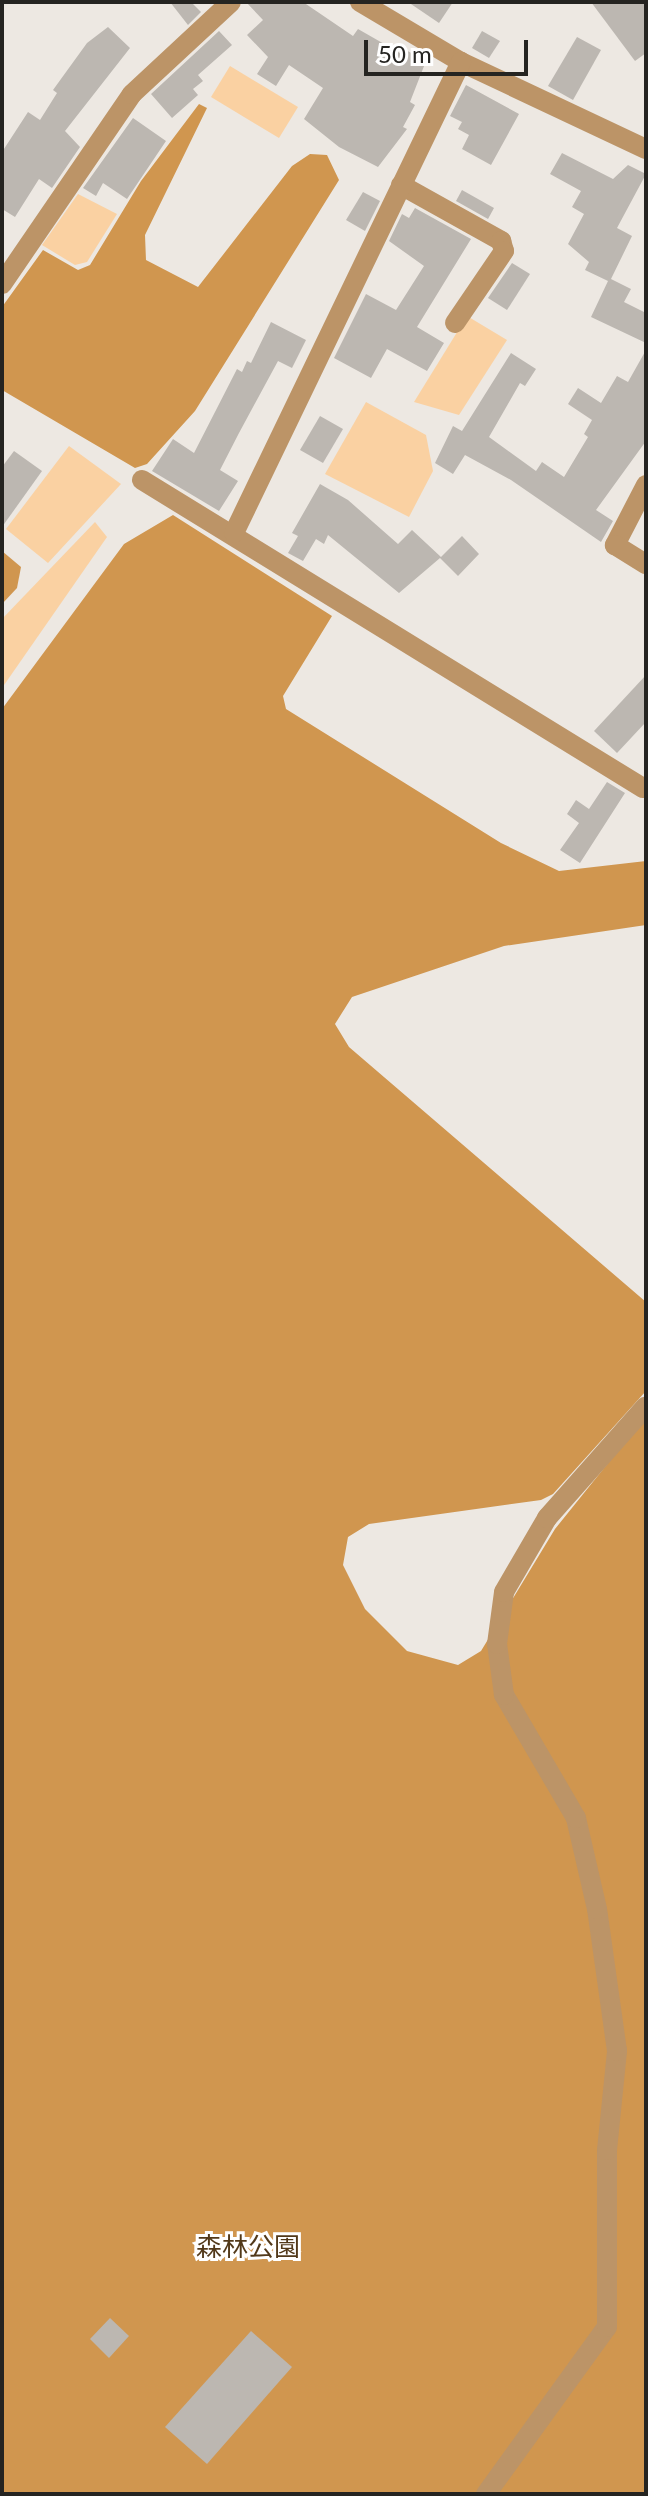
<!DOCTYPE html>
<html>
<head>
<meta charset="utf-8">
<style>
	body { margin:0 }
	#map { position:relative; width:648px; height:2496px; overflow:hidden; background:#ede8e2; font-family:Lato,"Noto Sans JP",sans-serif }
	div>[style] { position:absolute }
	.green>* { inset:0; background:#fad1a2 }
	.forest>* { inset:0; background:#d0964f }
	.building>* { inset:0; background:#bcb7b1 }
	.minor>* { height:20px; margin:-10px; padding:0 10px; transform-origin:10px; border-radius:10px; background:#bc9467 }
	span { translate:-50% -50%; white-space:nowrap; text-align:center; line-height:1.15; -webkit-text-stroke:6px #fff; paint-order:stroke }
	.park-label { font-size:26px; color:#52391a }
	.frame { position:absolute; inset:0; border:4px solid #252421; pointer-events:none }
	.scale { position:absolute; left:364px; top:40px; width:164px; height:36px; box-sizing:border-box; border:4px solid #252421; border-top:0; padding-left:10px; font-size:24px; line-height:28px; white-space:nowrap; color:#252421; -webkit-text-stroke:6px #fff; paint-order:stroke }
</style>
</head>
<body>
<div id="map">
	<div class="green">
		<div style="clip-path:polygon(230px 66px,298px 107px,279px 138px,211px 97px)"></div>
		<div style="clip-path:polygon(78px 194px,117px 214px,87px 262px,75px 265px,42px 245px)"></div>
		<div style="clip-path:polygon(467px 316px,507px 340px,459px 415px,414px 402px)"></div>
		<div style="clip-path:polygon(366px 402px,426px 435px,433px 471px,409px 517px,325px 474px)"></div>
		<div style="clip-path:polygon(69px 446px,121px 484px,48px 563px,6px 529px)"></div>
		<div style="clip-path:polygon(95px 522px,107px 537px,2px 688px,2px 619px)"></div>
	</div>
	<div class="forest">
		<div style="clip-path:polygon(199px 104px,207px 108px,145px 235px,146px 260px,198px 287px,292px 166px,310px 154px,327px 155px,339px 180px,195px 411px,147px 464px,135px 468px,2px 390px,2px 307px,43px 250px,78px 270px,90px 265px,141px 181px)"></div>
		<div style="clip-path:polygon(173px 515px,332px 616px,283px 696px,286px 709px,501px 843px,559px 871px,646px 861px,646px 925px,504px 946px,352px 997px,335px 1024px,349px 1047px,646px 1302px,646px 1391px,553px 1494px,541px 1500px,369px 1524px,348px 1537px,343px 1565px,365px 1609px,407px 1651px,458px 1665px,481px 1651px,555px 1529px,646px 1416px,646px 2494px,2px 2494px,2px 709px,124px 544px)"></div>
		<div style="clip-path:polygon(2px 551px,21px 567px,17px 588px,2px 604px)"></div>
	</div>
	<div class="building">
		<div style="clip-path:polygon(170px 2px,191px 2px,201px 12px,188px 25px)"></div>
		<div style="clip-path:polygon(246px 2px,303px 2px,353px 36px,358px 29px,400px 53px,402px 48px,426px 61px,410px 102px,415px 105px,403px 127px,407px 129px,378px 167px,339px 147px,304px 119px,323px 88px,289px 65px,276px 86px,257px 74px,268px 57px,247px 35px,263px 20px)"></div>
		<div style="clip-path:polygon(408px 2px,453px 2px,439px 23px)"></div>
		<div style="clip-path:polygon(591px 2px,646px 2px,646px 53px,635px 61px)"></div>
		<div style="clip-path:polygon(108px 27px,130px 48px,65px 131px,80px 147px,52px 188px,39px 179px,15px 217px,2px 209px,2px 152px,28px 112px,40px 120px,57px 93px,53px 90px,87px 43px)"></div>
		<div style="clip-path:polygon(219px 31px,232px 45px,198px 75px,203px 81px,193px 89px,198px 95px,172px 118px,151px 94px)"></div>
		<div style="clip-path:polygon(482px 31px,500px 41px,489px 58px,472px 48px)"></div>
		<div style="clip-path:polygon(577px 37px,601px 50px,573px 100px,548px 86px)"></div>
		<div style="clip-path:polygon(466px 85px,519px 114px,491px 165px,462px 149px,469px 135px,458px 129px,462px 122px,450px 116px)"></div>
		<div style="clip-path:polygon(133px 118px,166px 141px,127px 199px,103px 183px,96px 196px,83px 188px)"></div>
		<div style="clip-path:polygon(562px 153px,613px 179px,628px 165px,646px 174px,617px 228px,632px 236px,611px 279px,631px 289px,624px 302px,646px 313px,646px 343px,591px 317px,608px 281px,585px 270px,589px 262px,568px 244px,584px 214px,572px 207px,581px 191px,550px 174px)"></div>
		<div style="clip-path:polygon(462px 190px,494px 208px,488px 219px,456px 201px)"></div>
		<div style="clip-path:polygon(363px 192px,380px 201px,365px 231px,346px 220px)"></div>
		<div style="clip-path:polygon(415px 208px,471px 239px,417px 327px,444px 343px,427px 371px,387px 349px,371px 378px,334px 358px,366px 294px,396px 310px,424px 266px,389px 241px,402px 214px,409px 218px)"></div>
		<div style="clip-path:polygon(512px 263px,530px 274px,507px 310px,488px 298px)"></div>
		<div style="clip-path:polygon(271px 322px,306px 340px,292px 368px,278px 361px,239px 433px,220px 470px,238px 481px,219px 511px,152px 471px,173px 439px,194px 453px,237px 369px,242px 372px,247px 361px,251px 363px)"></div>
		<div style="clip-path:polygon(646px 350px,646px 441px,596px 510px,613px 521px,601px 542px,511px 480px,465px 455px,453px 474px,435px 463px,453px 426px,462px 431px,511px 353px,536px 369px,525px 386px,520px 383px,489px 437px,536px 471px,542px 462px,564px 477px,588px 437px,584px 434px,592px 420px,568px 404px,578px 388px,601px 403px,617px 376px,628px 382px)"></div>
		<div style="clip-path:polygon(320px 416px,343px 429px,323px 463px,300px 450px)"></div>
		<div style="clip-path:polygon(14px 451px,42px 471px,2px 527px,2px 467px)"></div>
		<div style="clip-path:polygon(320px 484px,348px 500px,398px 544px,412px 530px,441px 557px,462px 536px,479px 554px,458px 576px,440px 558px,399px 593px,328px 535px,324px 544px,316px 539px,303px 561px,288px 553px,298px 536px,292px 533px)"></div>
		<div style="clip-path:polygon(646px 675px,646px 722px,617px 753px,594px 731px)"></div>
		<div style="clip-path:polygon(607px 782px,625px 793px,580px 863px,560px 850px,579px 823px,567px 814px,576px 800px,589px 809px)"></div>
		<div style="clip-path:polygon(110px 2318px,129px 2336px,109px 2358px,90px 2339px)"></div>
		<div style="clip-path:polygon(251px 2331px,292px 2367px,207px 2464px,165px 2427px)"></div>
	</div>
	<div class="minor">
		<div style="left:360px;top:2px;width:117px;rotate:30.7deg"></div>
		<div style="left:461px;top:62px;width:204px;rotate:25.2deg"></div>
		<div style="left:401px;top:185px;width:115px;rotate:29.2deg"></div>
		<div style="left:501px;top:241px;width:10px;rotate:73deg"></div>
		<div style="left:504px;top:251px;width:87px;rotate:124.2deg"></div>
		<div style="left:2px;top:284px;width:230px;rotate:-55.6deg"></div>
		<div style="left:132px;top:94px;width:135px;rotate:-42.9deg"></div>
		<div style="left:142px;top:480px;width:588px;rotate:31.58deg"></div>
		<div style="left:646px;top:485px;width:68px;rotate:117.3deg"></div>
		<div style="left:615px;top:545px;width:36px;rotate:32deg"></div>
		<div style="left:234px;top:533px;width:523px;rotate:-64.27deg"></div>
		<div style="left:486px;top:2494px;width:206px;rotate:-54.1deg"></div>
		<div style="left:607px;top:2327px;width:177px;rotate:-90deg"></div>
		<div style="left:607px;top:2150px;width:100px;rotate:-84.2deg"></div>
		<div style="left:617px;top:2051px;width:143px;rotate:-98deg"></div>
		<div style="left:597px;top:1909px;width:93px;rotate:-103deg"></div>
		<div style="left:576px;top:1818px;width:143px;rotate:-120.3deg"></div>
		<div style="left:504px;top:1695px;width:51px;rotate:-97.8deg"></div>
		<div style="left:497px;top:1644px;width:52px;rotate:-82.3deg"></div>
		<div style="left:504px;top:1592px;width:86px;rotate:-59.8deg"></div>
		<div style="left:547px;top:1518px;width:149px;rotate:-48.5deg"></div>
	</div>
	<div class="park-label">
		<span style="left:248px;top:2247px">森林公園</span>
	</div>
	<div class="frame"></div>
	<div class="scale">50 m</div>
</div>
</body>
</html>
